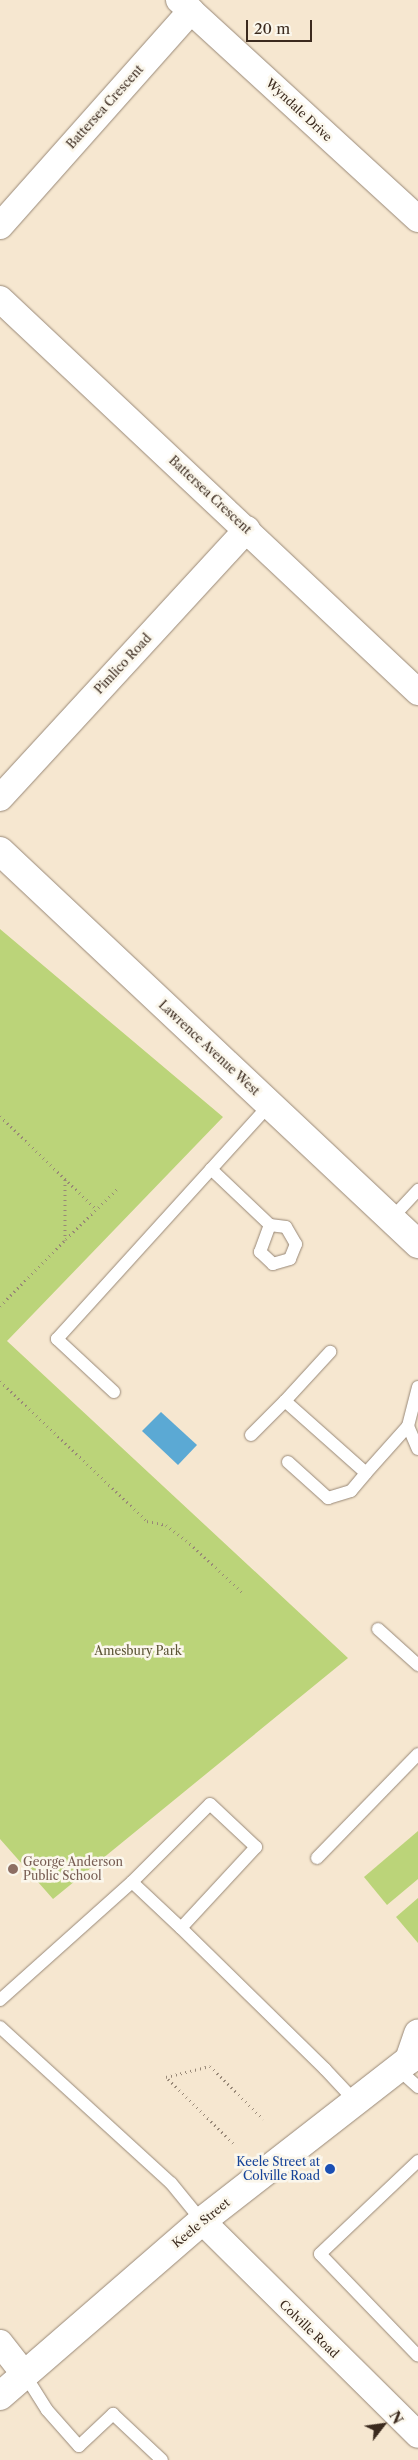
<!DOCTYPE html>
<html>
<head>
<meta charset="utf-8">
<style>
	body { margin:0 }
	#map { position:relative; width:418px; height:2460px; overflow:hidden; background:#f6e7d0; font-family:"Libre Caslon Text",serif }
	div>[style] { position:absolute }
	.green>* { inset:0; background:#bbd479 }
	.water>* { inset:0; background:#5ba9d4 }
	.path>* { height:3px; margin-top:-1.5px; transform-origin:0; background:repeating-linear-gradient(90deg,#988877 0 1px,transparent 0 5px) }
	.roads { filter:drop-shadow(0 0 1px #988877) drop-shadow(0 0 1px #988877) }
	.lane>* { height:12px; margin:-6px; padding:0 6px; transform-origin:6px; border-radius:6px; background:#fff }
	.street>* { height:26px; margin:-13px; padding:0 13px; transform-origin:13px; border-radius:13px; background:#fff }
	.secondary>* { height:28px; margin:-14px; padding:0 14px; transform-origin:14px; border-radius:14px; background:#fff }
	.dots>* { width:14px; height:14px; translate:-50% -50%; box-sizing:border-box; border:2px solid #fbf7ec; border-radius:50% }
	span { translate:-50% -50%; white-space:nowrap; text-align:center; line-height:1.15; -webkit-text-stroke:5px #fbf7ec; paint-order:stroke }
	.street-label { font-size:12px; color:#3b2a1e }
	.park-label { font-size:12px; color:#5b5435 }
	.education-label { font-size:12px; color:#785e54 }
	.left { translate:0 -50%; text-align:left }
	.transit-label { font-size:12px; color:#164399 }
	.right { translate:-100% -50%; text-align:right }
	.north { position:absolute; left:358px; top:2400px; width:50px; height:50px; -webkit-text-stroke:4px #fbf7ec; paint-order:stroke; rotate:60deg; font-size:14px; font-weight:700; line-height:20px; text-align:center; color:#3b2a1e }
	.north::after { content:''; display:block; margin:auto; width:18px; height:22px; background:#3b2a1e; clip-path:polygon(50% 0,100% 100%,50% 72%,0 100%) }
	.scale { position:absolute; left:246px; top:20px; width:66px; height:22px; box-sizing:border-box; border:2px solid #3b2a1e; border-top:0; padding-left:6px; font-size:15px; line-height:18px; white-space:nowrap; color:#3b2a1e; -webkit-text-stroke:4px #fbf7ec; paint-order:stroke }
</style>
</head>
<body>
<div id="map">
	<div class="green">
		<div style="clip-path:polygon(0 929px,223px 1117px,7px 1341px,348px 1658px,53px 1899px,0 1839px)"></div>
		<div style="clip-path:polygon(418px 1831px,418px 1879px,387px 1905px,364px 1877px)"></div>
		<div style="clip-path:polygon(418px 1898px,418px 1943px,396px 1917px)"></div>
	</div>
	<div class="water">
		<div style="clip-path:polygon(161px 1412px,197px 1445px,178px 1465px,142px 1431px)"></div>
	</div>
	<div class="path">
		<div style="left:0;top:1116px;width:135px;rotate:44.1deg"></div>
		<div style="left:66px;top:1239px;width:71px;rotate:-44.4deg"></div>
		<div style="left:0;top:1306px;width:93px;rotate:-45.4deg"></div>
		<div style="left:65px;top:1240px;width:61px;rotate:-90deg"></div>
		<div style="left:0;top:1381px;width:203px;rotate:43.6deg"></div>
		<div style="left:147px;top:1521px;width:19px;rotate:12deg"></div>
		<div style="left:166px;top:1525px;width:25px;rotate:37deg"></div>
		<div style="left:186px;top:1540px;width:76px;rotate:42.9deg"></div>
		<div style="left:233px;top:2143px;width:94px;rotate:-135.4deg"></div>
		<div style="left:166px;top:2077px;width:45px;rotate:-14deg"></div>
		<div style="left:210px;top:2066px;width:75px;rotate:45deg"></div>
	</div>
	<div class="roads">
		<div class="lane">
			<div style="left:211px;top:1169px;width:81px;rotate:43.5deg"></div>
			<div style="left:270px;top:1225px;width:16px;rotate:7deg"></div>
			<div style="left:286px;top:1227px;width:20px;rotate:60deg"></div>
			<div style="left:296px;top:1244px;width:16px;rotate:112deg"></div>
			<div style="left:290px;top:1259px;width:18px;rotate:164deg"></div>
			<div style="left:273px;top:1264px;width:18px;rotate:-137deg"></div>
			<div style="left:260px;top:1252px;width:29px;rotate:-70deg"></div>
			<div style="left:391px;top:1219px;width:40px;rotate:-47deg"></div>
			<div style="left:418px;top:1387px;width:40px;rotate:104.4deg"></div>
			<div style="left:408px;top:1426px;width:25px;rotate:67deg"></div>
			<div style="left:114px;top:1392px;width:78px;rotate:-137.1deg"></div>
			<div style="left:57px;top:1339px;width:316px;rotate:-47.8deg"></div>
			<div style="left:285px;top:1401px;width:67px;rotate:-47.4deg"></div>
			<div style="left:251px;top:1435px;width:48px;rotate:-45deg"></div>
			<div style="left:285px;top:1401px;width:108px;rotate:41.6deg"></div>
			<div style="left:366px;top:1473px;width:63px;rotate:-48.2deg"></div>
			<div style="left:288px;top:1462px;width:54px;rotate:42deg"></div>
			<div style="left:328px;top:1498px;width:24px;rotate:-17deg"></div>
			<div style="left:351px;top:1491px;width:23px;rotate:-50deg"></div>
			<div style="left:378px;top:1629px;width:54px;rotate:42deg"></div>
			<div style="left:317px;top:1858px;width:145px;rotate:-45.8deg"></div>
			<div style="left:132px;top:1882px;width:67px;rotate:43.2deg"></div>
			<div style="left:0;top:2000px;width:177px;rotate:-41.8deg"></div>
			<div style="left:132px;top:1882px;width:110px;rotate:-45deg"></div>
			<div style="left:210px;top:1804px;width:63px;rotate:43.1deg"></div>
			<div style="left:256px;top:1847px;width:110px;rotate:132.8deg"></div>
			<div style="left:181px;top:1928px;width:202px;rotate:44.4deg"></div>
			<div style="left:325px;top:2069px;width:45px;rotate:46.8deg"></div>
			<div style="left:0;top:2027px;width:231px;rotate:42.4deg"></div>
			<div style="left:171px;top:2183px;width:49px;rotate:50.8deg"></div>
			<div style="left:398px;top:2069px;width:27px;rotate:42deg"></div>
			<div style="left:418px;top:2161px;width:135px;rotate:136.5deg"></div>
			<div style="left:320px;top:2254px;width:141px;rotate:46.1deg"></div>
			<div style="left:25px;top:2375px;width:41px;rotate:57.8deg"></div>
			<div style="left:47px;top:2410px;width:48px;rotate:48.4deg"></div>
			<div style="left:79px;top:2446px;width:47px;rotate:-43.3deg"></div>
			<div style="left:113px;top:2414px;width:67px;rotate:43.2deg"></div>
		</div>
		<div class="street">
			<div style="left:179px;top:0;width:324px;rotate:42.5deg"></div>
			<div style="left:0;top:226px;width:288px;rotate:-48.4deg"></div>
			<div style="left:0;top:299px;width:574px;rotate:43.23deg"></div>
			<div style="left:0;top:798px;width:365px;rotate:-47.4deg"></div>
			<div style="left:202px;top:2221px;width:304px;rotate:44.7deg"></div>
			<div style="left:0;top:2343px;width:41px;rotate:52deg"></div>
		</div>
		<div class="secondary">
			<div style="left:0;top:851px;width:574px;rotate:43.23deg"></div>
			<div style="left:0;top:2396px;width:267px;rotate:-40.9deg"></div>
			<div style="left:202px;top:2221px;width:262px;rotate:-37.9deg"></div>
			<div style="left:409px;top:2060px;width:28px;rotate:-71deg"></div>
		</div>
	</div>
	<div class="dots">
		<div style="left:13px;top:1869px;background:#8d6e63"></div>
		<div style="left:330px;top:2169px;background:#1a4fb4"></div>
	</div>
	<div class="street-label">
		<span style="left:105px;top:107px;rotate:-48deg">Battersea Crescent</span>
		<span style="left:299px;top:110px;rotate:43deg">Wyndale Drive</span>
		<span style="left:210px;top:495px;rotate:43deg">Battersea Crescent</span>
		<span style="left:123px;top:664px;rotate:-47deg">Pimlico Road</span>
		<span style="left:209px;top:1048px;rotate:43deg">Lawrence Avenue West</span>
		<span style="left:201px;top:2223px;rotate:-39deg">Keele Street</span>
		<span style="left:309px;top:2329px;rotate:44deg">Colville Road</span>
	</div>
	<div class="park-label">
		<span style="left:138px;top:1651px">Amesbury Park</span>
	</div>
	<div class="education-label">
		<span class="left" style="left:23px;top:1869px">George Anderson<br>Public School</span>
	</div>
	<div class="transit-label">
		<span class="right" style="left:320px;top:2169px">Keele Street at<br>Colville Road</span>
	</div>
	<div class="north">N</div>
	<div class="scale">20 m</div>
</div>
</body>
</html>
